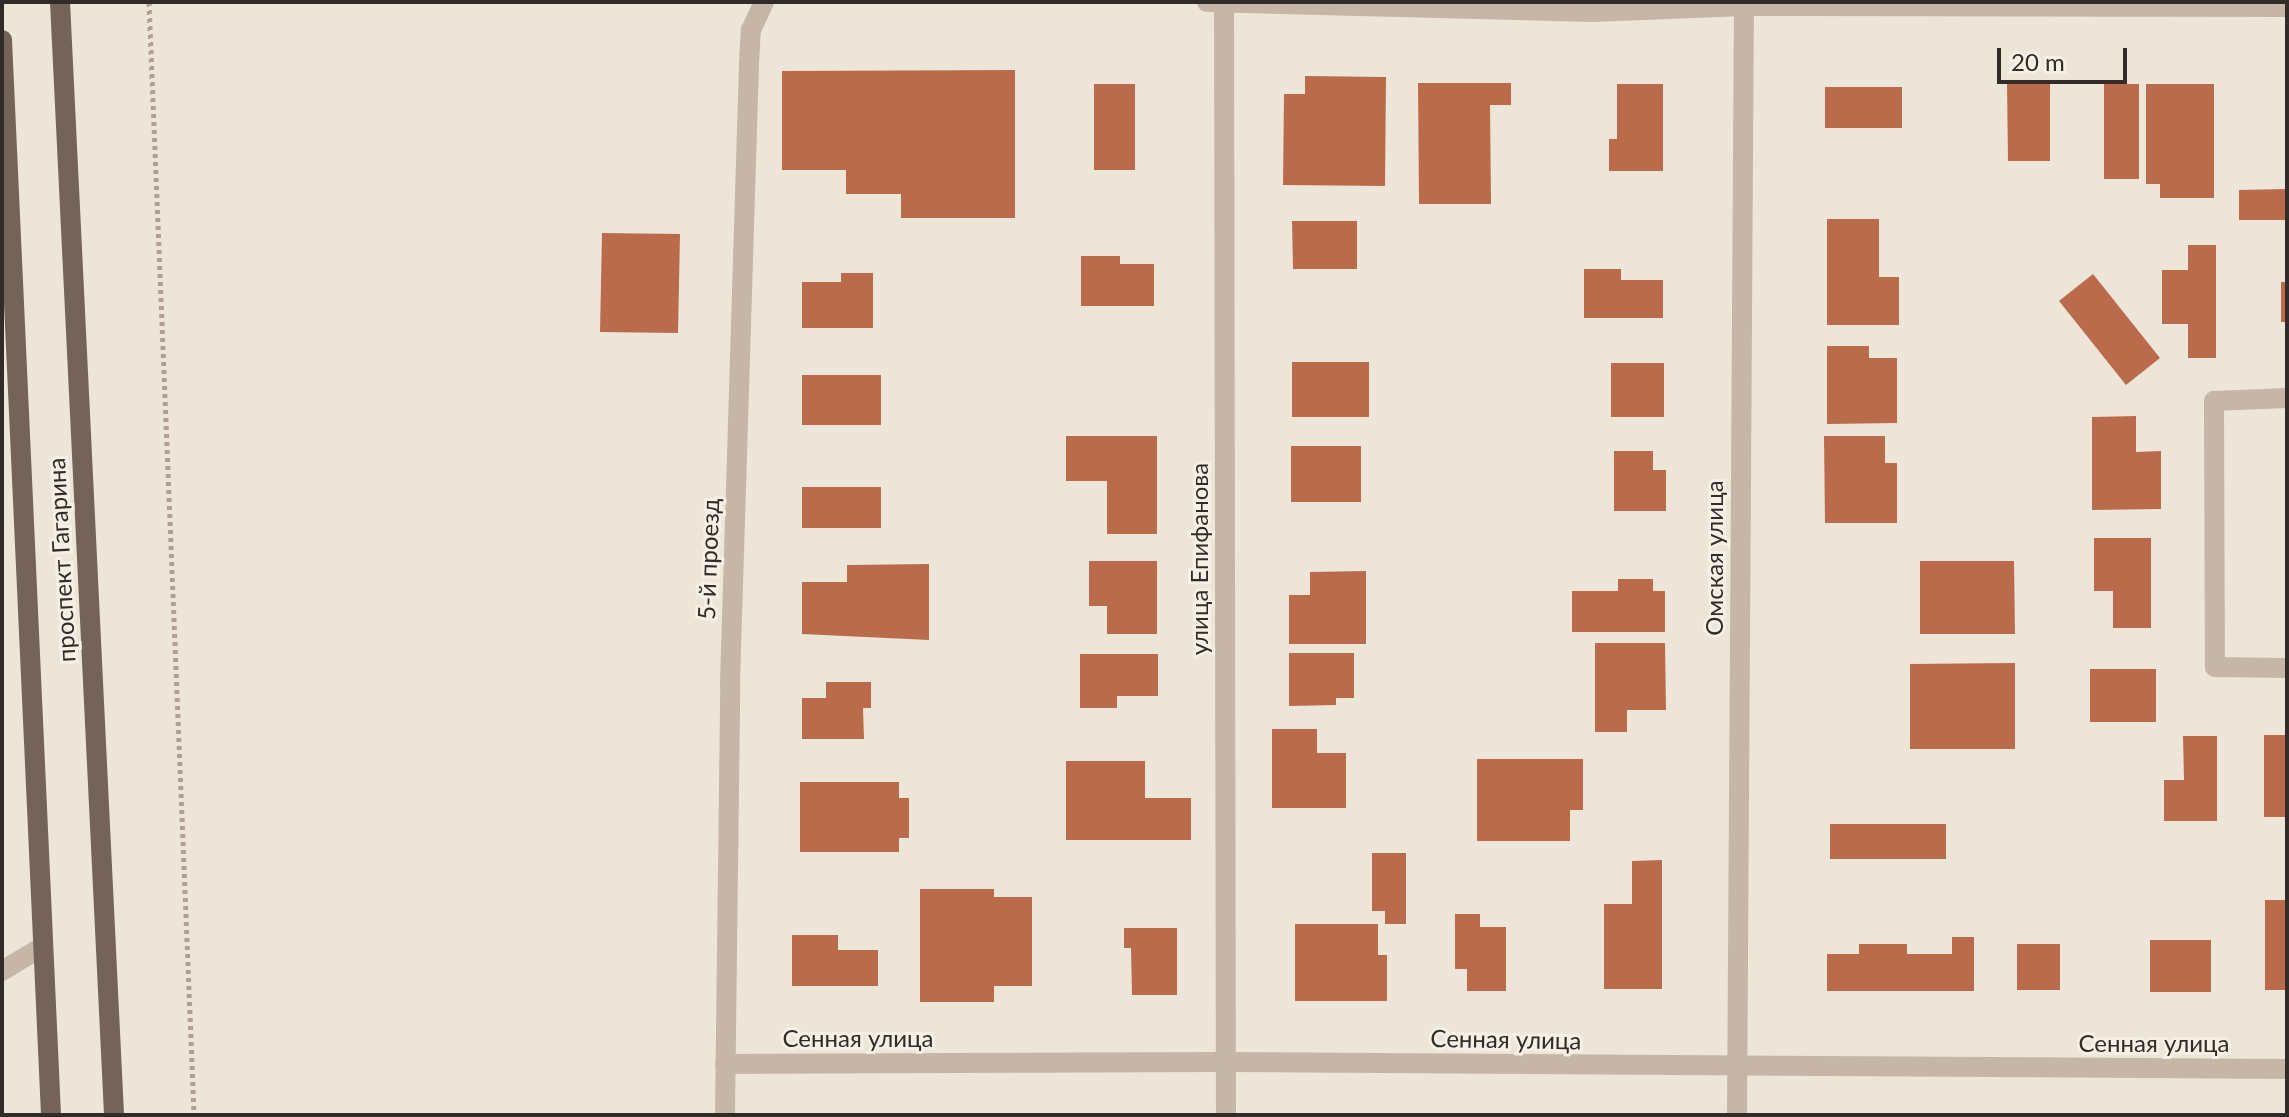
<!DOCTYPE html>
<html>
<head>
<meta charset="utf-8">
<style>
	body { margin:0 }
	#map { position:relative; width:2289px; height:1117px; overflow:hidden; background:#eee5d9; font-family:Lato,sans-serif }
	div>[style] { position:absolute }
	.building>* { inset:0; background:#ba6b4c }
	.path>* { height:5px; margin-top:-2.5px; transform-origin:0; background:repeating-linear-gradient(90deg,#b1a091 0 4px,transparent 0 8px) }
	.lane>* { height:20px; margin:-10px; padding:0 10px; transform-origin:10px; border-radius:10px; background:#c5b6a7 }
	.street>* { height:20px; margin:-10px; padding:0 10px; transform-origin:10px; border-radius:10px; background:#c5b6a7 }
	.primary>* { height:20px; margin:-10px; padding:0 10px; transform-origin:10px; border-radius:10px; background:#736359 }
	span { translate:-50% -50%; white-space:nowrap; text-align:center; line-height:1.15; -webkit-text-stroke:6px #f7efe5; paint-order:stroke }
	.street-label { font-size:24px; color:#322b27 }
	.frame { position:absolute; inset:0; border:4px solid #322b27; pointer-events:none }
	.scale { position:absolute; left:1997px; top:48px; width:130px; height:36px; box-sizing:border-box; border:4px solid #322b27; border-top:0; padding-left:10px; font-size:24px; line-height:28px; white-space:nowrap; color:#322b27; -webkit-text-stroke:6px #f7efe5; paint-order:stroke }
</style>
</head>
<body>
<div id="map">
	<div class="building">
		<div style="clip-path:polygon(1015px 70px,1015px 218px,901px 218px,901px 194px,846px 194px,846px 170px,782px 170px,782px 71px)"></div>
		<div style="clip-path:polygon(1305px 76px,1386px 77px,1385px 186px,1283px 185px,1284px 94px,1305px 94px)"></div>
		<div style="clip-path:polygon(1418px 83px,1511px 83px,1511px 105px,1490px 105px,1491px 204px,1419px 204px)"></div>
		<div style="clip-path:polygon(2007px 83px,2050px 83px,2050px 161px,2008px 161px)"></div>
		<div style="clip-path:polygon(1094px 84px,1135px 84px,1135px 170px,1094px 170px)"></div>
		<div style="clip-path:polygon(1617px 84px,1663px 84px,1663px 171px,1609px 171px,1609px 139px,1617px 139px)"></div>
		<div style="clip-path:polygon(2104px 84px,2139px 84px,2139px 179px,2104px 179px)"></div>
		<div style="clip-path:polygon(2146px 84px,2214px 84px,2214px 198px,2160px 198px,2160px 184px,2146px 184px)"></div>
		<div style="clip-path:polygon(1825px 87px,1902px 87px,1902px 128px,1825px 128px)"></div>
		<div style="clip-path:polygon(2287px 189px,2287px 220px,2239px 220px,2239px 190px)"></div>
		<div style="clip-path:polygon(1827px 219px,1879px 219px,1879px 277px,1899px 277px,1899px 325px,1827px 325px)"></div>
		<div style="clip-path:polygon(1292px 221px,1357px 221px,1357px 269px,1293px 269px)"></div>
		<div style="clip-path:polygon(602px 233px,680px 234px,678px 333px,600px 332px)"></div>
		<div style="clip-path:polygon(2188px 245px,2216px 245px,2216px 358px,2188px 358px,2188px 324px,2162px 324px,2162px 270px,2188px 270px)"></div>
		<div style="clip-path:polygon(1081px 256px,1120px 256px,1120px 264px,1154px 264px,1154px 306px,1081px 306px)"></div>
		<div style="clip-path:polygon(1584px 269px,1621px 269px,1621px 280px,1663px 280px,1663px 318px,1584px 318px)"></div>
		<div style="clip-path:polygon(841px 273px,873px 273px,873px 328px,802px 328px,802px 282px,841px 282px)"></div>
		<div style="clip-path:polygon(2093px 274px,2160px 358px,2126px 385px,2059px 301px)"></div>
		<div style="clip-path:polygon(2281px 282px,2287px 282px,2287px 322px,2281px 322px)"></div>
		<div style="clip-path:polygon(1827px 346px,1869px 346px,1869px 358px,1897px 358px,1897px 423px,1827px 424px)"></div>
		<div style="clip-path:polygon(1292px 362px,1369px 362px,1369px 417px,1292px 417px)"></div>
		<div style="clip-path:polygon(1611px 363px,1664px 363px,1664px 417px,1611px 417px)"></div>
		<div style="clip-path:polygon(802px 375px,881px 375px,881px 425px,802px 425px)"></div>
		<div style="clip-path:polygon(2136px 416px,2136px 452px,2161px 451px,2161px 509px,2092px 510px,2092px 417px)"></div>
		<div style="clip-path:polygon(1066px 436px,1157px 436px,1157px 534px,1107px 534px,1107px 481px,1066px 481px)"></div>
		<div style="clip-path:polygon(1824px 436px,1885px 436px,1885px 463px,1897px 463px,1897px 523px,1825px 523px)"></div>
		<div style="clip-path:polygon(1291px 446px,1361px 446px,1361px 502px,1291px 502px)"></div>
		<div style="clip-path:polygon(1614px 451px,1653px 451px,1653px 470px,1666px 470px,1666px 511px,1614px 511px)"></div>
		<div style="clip-path:polygon(802px 487px,881px 487px,881px 528px,802px 528px)"></div>
		<div style="clip-path:polygon(2094px 538px,2151px 538px,2151px 628px,2113px 628px,2113px 591px,2094px 591px)"></div>
		<div style="clip-path:polygon(1089px 561px,1157px 561px,1157px 634px,1107px 634px,1107px 606px,1089px 606px)"></div>
		<div style="clip-path:polygon(1920px 561px,2014px 561px,2015px 634px,1920px 634px)"></div>
		<div style="clip-path:polygon(929px 564px,929px 640px,802px 634px,802px 582px,847px 582px,847px 565px)"></div>
		<div style="clip-path:polygon(1366px 571px,1366px 644px,1289px 644px,1289px 595px,1310px 595px,1310px 572px)"></div>
		<div style="clip-path:polygon(1618px 579px,1653px 579px,1653px 591px,1665px 591px,1665px 632px,1572px 632px,1572px 591px,1618px 591px)"></div>
		<div style="clip-path:polygon(1595px 643px,1665px 643px,1666px 710px,1627px 710px,1627px 732px,1595px 732px)"></div>
		<div style="clip-path:polygon(1289px 653px,1354px 653px,1354px 698px,1336px 698px,1336px 705px,1289px 706px)"></div>
		<div style="clip-path:polygon(1080px 654px,1158px 654px,1158px 696px,1117px 696px,1117px 708px,1080px 708px)"></div>
		<div style="clip-path:polygon(2015px 663px,2015px 749px,1910px 749px,1910px 664px)"></div>
		<div style="clip-path:polygon(2090px 669px,2156px 669px,2156px 722px,2090px 722px)"></div>
		<div style="clip-path:polygon(826px 682px,871px 682px,871px 708px,863px 708px,864px 739px,802px 739px,802px 698px,826px 698px)"></div>
		<div style="clip-path:polygon(1272px 729px,1317px 729px,1317px 753px,1346px 753px,1346px 808px,1272px 808px)"></div>
		<div style="clip-path:polygon(2264px 735px,2287px 735px,2287px 817px,2264px 817px)"></div>
		<div style="clip-path:polygon(2183px 736px,2217px 736px,2217px 821px,2164px 821px,2164px 780px,2184px 780px)"></div>
		<div style="clip-path:polygon(1477px 759px,1583px 759px,1583px 810px,1570px 810px,1570px 841px,1477px 841px)"></div>
		<div style="clip-path:polygon(1066px 761px,1145px 761px,1145px 798px,1191px 798px,1191px 840px,1066px 840px)"></div>
		<div style="clip-path:polygon(800px 782px,899px 782px,899px 798px,909px 798px,909px 838px,899px 838px,899px 852px,800px 852px)"></div>
		<div style="clip-path:polygon(1830px 824px,1946px 824px,1946px 859px,1830px 859px)"></div>
		<div style="clip-path:polygon(1372px 853px,1406px 853px,1406px 924px,1385px 924px,1385px 911px,1372px 911px)"></div>
		<div style="clip-path:polygon(1662px 860px,1662px 989px,1604px 989px,1604px 904px,1632px 904px,1632px 861px)"></div>
		<div style="clip-path:polygon(920px 889px,994px 889px,994px 897px,1032px 897px,1032px 986px,994px 986px,994px 1002px,920px 1002px)"></div>
		<div style="clip-path:polygon(2265px 900px,2287px 900px,2287px 990px,2265px 990px)"></div>
		<div style="clip-path:polygon(1455px 914px,1480px 914px,1480px 927px,1506px 927px,1506px 991px,1467px 991px,1467px 969px,1455px 969px)"></div>
		<div style="clip-path:polygon(1295px 924px,1378px 924px,1378px 955px,1387px 955px,1387px 1001px,1295px 1001px)"></div>
		<div style="clip-path:polygon(1124px 928px,1177px 928px,1177px 995px,1132px 995px,1131px 948px,1124px 948px)"></div>
		<div style="clip-path:polygon(792px 935px,838px 935px,838px 950px,878px 950px,878px 986px,792px 986px)"></div>
		<div style="clip-path:polygon(1952px 937px,1974px 937px,1974px 991px,1827px 991px,1827px 954px,1859px 954px,1859px 944px,1907px 944px,1907px 954px,1952px 954px)"></div>
		<div style="clip-path:polygon(2150px 940px,2211px 940px,2211px 992px,2150px 992px)"></div>
		<div style="clip-path:polygon(2017px 944px,2060px 944px,2060px 990px,2017px 990px)"></div>
	</div>
	<div class="path">
		<div style="left:149px;top:2px;width:1114px;rotate:87.68deg"></div>
	</div>
	<div class="lane">
		<div style="left:2287px;top:398px;width:73px;rotate:177.6deg"></div>
		<div style="left:2214px;top:401px;width:266px;rotate:89.8deg"></div>
		<div style="left:2215px;top:667px;width:72px;rotate:0.8deg"></div>
	</div>
	<div class="street">
		<div style="left:1207px;top:2px;width:386px;rotate:1.5deg"></div>
		<div style="left:1593px;top:12px;width:151px;rotate:-2.3deg"></div>
		<div style="left:1744px;top:6px;width:543px;rotate:0.11deg"></div>
		<div style="left:1224px;top:3px;width:1112px;rotate:89.9deg"></div>
		<div style="left:2px;top:971px;width:47px;rotate:-31deg"></div>
		<div style="left:725px;top:1064px;width:501px;rotate:-0.23deg"></div>
		<div style="left:1226px;top:1062px;width:1061px;rotate:0.38deg"></div>
		<div style="left:725px;top:1115px;width:432px;rotate:-89.3deg"></div>
		<div style="left:730px;top:683px;width:619px;rotate:-88.24deg"></div>
		<div style="left:749px;top:64px;width:34px;rotate:-87deg"></div>
		<div style="left:751px;top:30px;width:31px;rotate:-65deg"></div>
		<div style="left:1737px;top:1115px;width:1113px;rotate:-89.64deg"></div>
	</div>
	<div class="primary">
		<div style="left:60px;top:2px;width:1114px;rotate:87.22deg"></div>
		<div style="left:2px;top:40px;width:1076px;rotate:87.39deg"></div>
	</div>
	<div class="street-label">
		<span style="left:1714px;top:558px;rotate:-90deg">Омская улица</span>
		<span style="left:708px;top:559px;rotate:-88deg">5-й проезд</span>
		<span style="left:1199px;top:559px;rotate:-90deg">улица Епифанова</span>
		<span style="left:61px;top:560px;rotate:-93deg">проспект Гагарина</span>
		<span style="left:858px;top:1038px">Сенная улица</span>
		<span style="left:1506px;top:1039px;rotate:1deg">Сенная улица</span>
		<span style="left:2154px;top:1043px">Сенная улица</span>
	</div>
	<div class="frame"></div>
	<div class="scale">20 m</div>
</div>
</body>
</html>
